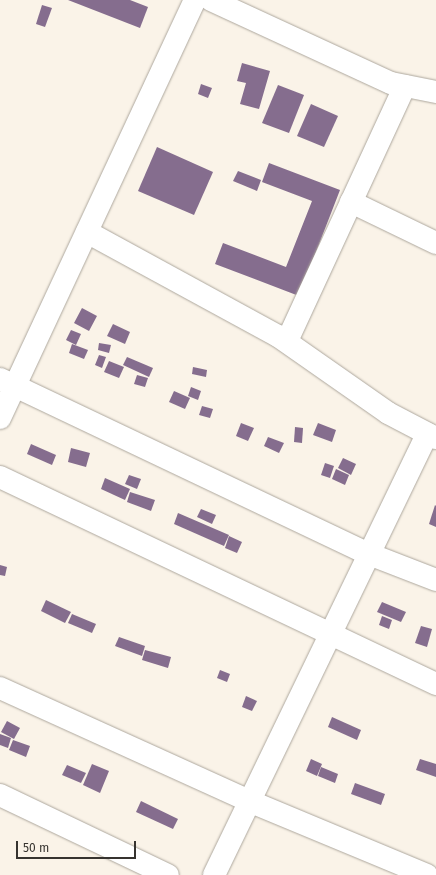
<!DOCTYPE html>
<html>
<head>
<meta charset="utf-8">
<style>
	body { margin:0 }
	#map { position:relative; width:436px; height:875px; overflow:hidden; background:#faf3e8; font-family:"Fira Sans",sans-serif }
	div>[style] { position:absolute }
	.building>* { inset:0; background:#856d8e }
	.roads { filter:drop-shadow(0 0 1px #ada79d) drop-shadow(0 0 1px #ada79d) }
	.minor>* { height:22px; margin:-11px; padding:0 11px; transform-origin:11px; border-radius:11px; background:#fff }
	span { translate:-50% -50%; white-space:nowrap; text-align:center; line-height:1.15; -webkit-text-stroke:4px #faf3e8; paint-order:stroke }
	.scale { position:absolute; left:16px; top:841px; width:120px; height:18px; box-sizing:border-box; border:2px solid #36332f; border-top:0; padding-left:5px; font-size:12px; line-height:14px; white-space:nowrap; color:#36332f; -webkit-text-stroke:3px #faf3e8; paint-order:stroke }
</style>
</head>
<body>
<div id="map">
	<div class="building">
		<div style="clip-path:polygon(68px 0,130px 0,148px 7px,140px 28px)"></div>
		<div style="clip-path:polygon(42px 5px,52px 8px,45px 27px,36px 24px)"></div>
		<div style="clip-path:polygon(242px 63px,270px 71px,259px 109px,240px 104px,246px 83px,237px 81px)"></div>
		<div style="clip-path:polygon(201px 84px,212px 88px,208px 98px,198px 94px)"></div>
		<div style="clip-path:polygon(278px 85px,304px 95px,289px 133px,262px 123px)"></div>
		<div style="clip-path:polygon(311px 104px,338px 116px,324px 147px,297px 136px)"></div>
		<div style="clip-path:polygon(157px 147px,213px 172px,194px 215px,138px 191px)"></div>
		<div style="clip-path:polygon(269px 163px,340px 190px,299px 296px,215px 264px,223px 243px,286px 267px,312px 201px,262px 182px)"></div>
		<div style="clip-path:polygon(238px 171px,261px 180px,257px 191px,233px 181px)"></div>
		<div style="clip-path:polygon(82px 308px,97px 316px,89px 331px,74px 323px)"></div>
		<div style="clip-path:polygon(113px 324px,130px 332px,125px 344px,107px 336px)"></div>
		<div style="clip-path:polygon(71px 330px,81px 334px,76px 345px,66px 340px)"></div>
		<div style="clip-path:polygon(99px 343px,111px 345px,109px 353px,98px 350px)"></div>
		<div style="clip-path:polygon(72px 344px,88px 350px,84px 359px,69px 353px)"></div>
		<div style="clip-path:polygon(99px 355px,106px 357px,102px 368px,95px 365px)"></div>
		<div style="clip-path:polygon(127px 357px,153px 368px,149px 377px,123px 365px)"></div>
		<div style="clip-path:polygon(109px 361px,124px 367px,119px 378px,104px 372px)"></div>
		<div style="clip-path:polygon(193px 367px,207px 370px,206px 377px,192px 374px)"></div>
		<div style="clip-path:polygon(137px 375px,148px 378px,145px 387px,134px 384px)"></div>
		<div style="clip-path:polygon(191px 387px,201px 391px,198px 400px,188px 396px)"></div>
		<div style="clip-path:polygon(174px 391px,190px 398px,185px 409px,169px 402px)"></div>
		<div style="clip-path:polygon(202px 406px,213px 409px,210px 418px,199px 415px)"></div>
		<div style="clip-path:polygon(241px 423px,254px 428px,248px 441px,236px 436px)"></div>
		<div style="clip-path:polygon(318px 423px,336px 430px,332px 442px,313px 435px)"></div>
		<div style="clip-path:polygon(295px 427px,303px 428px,302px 443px,294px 442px)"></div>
		<div style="clip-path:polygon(268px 437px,284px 443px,279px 453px,264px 446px)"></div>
		<div style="clip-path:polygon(31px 444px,56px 455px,52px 465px,27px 454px)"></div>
		<div style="clip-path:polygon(71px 448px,90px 453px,86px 467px,68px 462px)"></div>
		<div style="clip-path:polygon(343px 458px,356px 464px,351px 475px,338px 468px)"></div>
		<div style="clip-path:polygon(325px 463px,334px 466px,330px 478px,321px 475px)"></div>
		<div style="clip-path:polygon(336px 469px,349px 475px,345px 485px,332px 479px)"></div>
		<div style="clip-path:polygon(129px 475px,141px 479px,137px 489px,125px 484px)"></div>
		<div style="clip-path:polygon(105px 478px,130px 489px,125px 500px,101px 489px)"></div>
		<div style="clip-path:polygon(130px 492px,155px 500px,151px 511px,127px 502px)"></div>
		<div style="clip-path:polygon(435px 505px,436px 506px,436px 527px,429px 524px)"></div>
		<div style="clip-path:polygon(201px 509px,216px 515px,212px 524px,197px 517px)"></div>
		<div style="clip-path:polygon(178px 513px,229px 535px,224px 546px,174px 524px)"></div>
		<div style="clip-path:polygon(229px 536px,242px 542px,237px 553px,225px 548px)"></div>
		<div style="clip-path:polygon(0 565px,7px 567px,5px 576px,0 575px)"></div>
		<div style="clip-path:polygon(46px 600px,71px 612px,65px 623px,41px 611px)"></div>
		<div style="clip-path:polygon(382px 602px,406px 612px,401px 622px,377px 612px)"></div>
		<div style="clip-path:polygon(72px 614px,96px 624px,92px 633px,68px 623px)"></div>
		<div style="clip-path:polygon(382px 616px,392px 620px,389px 629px,379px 625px)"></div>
		<div style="clip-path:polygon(421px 626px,432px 629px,427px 647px,415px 643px)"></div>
		<div style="clip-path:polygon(119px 637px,145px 646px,142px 656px,115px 646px)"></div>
		<div style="clip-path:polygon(145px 650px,171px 657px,168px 668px,142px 660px)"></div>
		<div style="clip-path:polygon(220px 670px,230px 674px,227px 682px,217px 678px)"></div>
		<div style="clip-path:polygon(246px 696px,257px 701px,252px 711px,242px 707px)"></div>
		<div style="clip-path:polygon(332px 717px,361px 730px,357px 740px,328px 727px)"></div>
		<div style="clip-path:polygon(7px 721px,20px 728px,14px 739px,1px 732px)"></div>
		<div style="clip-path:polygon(0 734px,11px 738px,8px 748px,0 745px)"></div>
		<div style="clip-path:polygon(13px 740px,30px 746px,26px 757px,9px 750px)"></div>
		<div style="clip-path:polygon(311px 759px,322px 764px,317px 776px,306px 771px)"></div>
		<div style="clip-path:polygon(420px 759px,436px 764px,436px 777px,416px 770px)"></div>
		<div style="clip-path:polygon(92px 764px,109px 771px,100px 793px,83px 785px)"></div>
		<div style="clip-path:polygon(67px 765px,86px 773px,81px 783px,62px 775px)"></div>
		<div style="clip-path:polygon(321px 767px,338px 774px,335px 783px,318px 776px)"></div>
		<div style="clip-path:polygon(355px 783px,385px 794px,381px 805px,351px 794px)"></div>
		<div style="clip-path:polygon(141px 801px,178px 819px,173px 829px,136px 812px)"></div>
	</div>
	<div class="roads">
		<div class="minor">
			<div style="left:211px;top:0;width:198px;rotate:24.8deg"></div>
			<div style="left:391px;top:83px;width:46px;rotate:11.3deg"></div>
			<div style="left:351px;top:202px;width:94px;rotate:25.8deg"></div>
			<div style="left:87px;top:232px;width:217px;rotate:28.6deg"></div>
			<div style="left:278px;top:336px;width:134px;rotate:35deg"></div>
			<div style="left:388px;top:413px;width:54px;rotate:27.5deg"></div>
			<div style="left:287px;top:341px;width:281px;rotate:-65.2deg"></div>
			<div style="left:0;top:379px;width:408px;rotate:25.4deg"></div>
			<div style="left:369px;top:554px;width:72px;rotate:21.2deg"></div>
			<div style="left:0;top:418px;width:461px;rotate:-65deg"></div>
			<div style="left:0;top:477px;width:483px;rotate:25.4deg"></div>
			<div style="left:0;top:688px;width:273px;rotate:24.4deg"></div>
			<div style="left:249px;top:801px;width:193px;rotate:22.6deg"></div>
			<div style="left:0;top:795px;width:186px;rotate:25.5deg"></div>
			<div style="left:214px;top:875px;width:490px;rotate:-64.2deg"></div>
		</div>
	</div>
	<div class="scale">50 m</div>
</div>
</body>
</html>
